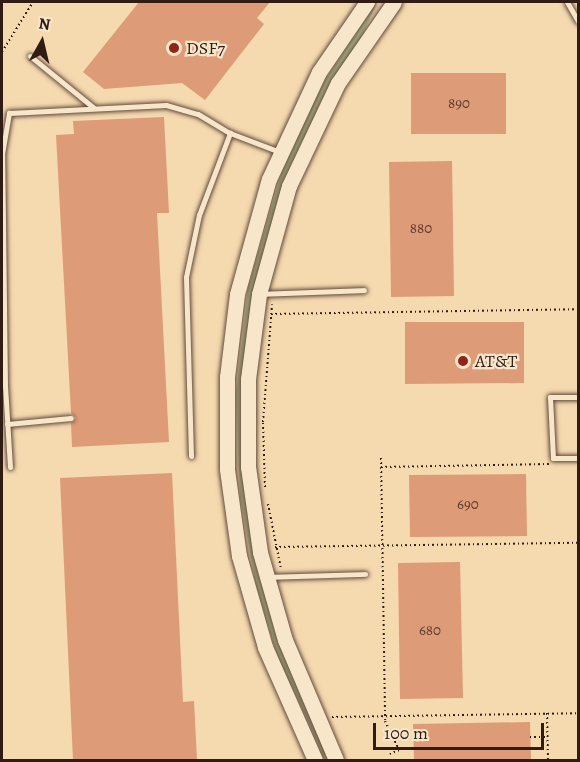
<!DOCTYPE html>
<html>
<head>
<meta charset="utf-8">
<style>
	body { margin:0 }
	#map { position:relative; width:580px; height:762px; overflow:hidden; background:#f5d9af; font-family:Alegreya,serif }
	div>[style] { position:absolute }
	.green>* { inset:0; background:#b7c08f }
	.building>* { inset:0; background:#dd9b78 }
	.path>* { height:2px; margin-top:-1px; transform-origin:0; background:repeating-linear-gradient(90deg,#301c14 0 1.5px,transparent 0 4.5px) }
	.roads { filter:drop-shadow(0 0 2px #614b3b) drop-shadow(0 0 2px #614b3b) }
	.lane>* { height:5px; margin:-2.5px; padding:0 2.5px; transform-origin:2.5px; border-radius:2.5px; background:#f8e6cb }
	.secondary>* { height:15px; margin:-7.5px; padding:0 7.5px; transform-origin:7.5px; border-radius:7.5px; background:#f8e6cb }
	.dots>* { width:16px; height:16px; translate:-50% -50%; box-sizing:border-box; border:3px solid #f8e6cb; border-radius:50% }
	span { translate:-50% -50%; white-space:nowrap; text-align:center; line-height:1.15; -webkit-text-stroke:4.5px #f8e6cb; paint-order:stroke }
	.number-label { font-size:15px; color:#5b3c2d }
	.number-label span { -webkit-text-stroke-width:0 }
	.poi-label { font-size:18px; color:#301c14 }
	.left { translate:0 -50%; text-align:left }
	.frame { position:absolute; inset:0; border:3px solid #301c14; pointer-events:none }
	.north { position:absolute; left:12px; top:12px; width:60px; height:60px; -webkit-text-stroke:4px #f8e6cb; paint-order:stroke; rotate:8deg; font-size:16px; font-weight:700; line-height:24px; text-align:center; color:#301c14 }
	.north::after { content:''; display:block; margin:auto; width:21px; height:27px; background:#301c14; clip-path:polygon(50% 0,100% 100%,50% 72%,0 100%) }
	.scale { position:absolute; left:373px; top:723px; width:171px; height:27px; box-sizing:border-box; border:3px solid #301c14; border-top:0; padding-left:8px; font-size:18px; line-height:21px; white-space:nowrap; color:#301c14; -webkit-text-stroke:4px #f8e6cb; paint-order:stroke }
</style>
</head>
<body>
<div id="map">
	<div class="green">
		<div style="clip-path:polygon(377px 2px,257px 283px,251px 521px,332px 760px,327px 760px,278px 658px,256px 585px,240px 497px,236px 394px,248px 288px,282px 171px,321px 86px)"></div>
	</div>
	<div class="building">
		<div style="clip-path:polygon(139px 2px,270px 2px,257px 18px,264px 24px,205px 100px,182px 83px,104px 89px,83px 72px)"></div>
		<div style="clip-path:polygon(411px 73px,506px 73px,506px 134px,411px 134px)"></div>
		<div style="clip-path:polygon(164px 117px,169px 213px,157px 213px,169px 442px,72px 447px,71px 423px,76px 418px,71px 413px,56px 135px,74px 134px,73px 121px)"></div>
		<div style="clip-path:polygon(452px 161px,454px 296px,391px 297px,389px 162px)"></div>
		<div style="clip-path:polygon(405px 322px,524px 322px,524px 383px,405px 384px)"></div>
		<div style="clip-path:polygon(172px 473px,183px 702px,194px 701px,197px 760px,73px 760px,60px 478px)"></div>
		<div style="clip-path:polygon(526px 474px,527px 536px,410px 537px,409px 475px)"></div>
		<div style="clip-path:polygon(460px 562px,463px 698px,400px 699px,398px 563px)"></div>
		<div style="clip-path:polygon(530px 722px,531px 760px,414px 760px,413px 724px)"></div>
	</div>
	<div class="path">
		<div style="left:2px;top:52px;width:59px;rotate:-58.2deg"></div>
		<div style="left:271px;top:314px;width:307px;rotate:-0.9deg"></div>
		<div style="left:381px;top:458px;width:263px;rotate:89.1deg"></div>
		<div style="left:385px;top:721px;width:32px;rotate:64deg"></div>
		<div style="left:399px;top:750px;width:10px;rotate:156deg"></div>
		<div style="left:381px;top:467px;width:168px;rotate:-1deg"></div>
		<div style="left:265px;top:487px;width:65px;rotate:-91.8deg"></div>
		<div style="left:263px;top:422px;width:118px;rotate:-85.6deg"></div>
		<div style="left:268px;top:504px;width:66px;rotate:78.7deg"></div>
		<div style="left:275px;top:547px;width:303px;rotate:-0.8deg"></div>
		<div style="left:547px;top:713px;width:47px;rotate:88.8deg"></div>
		<div style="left:332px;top:717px;width:246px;rotate:-0.9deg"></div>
		<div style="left:530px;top:737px;width:17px"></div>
	</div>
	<div class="roads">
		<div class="lane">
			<div style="left:567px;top:2px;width:22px;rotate:60deg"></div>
			<div style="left:30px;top:56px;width:82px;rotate:39.1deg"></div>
			<div style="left:260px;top:294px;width:104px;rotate:-2.2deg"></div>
			<div style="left:578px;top:397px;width:28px;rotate:180deg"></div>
			<div style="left:550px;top:397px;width:61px;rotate:87.2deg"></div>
			<div style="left:553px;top:458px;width:25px"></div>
			<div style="left:7px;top:424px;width:64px;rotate:-5.4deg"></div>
			<div style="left:191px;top:456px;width:179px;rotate:-91.6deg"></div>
			<div style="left:186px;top:277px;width:63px;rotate:-78.2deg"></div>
			<div style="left:199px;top:215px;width:88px;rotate:-69.3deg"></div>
			<div style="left:10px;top:467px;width:81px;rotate:-93.5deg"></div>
			<div style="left:5px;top:386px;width:232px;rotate:-90.7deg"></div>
			<div style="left:2px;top:154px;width:42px;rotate:-80.3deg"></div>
			<div style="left:9px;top:113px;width:157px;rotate:-2.9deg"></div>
			<div style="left:166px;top:105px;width:33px;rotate:16deg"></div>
			<div style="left:198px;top:114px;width:37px;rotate:31deg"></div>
			<div style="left:230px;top:133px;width:53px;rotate:20.8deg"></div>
			<div style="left:268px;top:577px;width:97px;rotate:-1.8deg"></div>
		</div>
		<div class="secondary">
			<div style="left:315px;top:760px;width:124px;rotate:-113.9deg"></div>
			<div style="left:265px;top:647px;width:95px;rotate:-105.9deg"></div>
			<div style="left:239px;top:556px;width:88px;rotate:-97.9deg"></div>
			<div style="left:227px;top:469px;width:92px;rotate:-90deg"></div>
			<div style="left:227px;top:377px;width:84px;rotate:-83.1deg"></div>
			<div style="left:237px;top:294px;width:119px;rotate:-74.5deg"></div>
			<div style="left:269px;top:179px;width:118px;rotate:-65deg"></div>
			<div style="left:319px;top:72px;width:85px;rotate:-55.6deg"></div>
			<div style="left:336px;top:760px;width:130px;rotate:-113deg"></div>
			<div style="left:285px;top:640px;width:91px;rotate:-105.9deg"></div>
			<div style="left:260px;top:552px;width:86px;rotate:-98deg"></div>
			<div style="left:248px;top:467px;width:88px;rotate:-90deg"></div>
			<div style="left:248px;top:379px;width:86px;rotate:-82.6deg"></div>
			<div style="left:259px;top:294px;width:112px;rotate:-74.5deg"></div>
			<div style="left:289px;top:186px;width:114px;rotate:-64.6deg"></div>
			<div style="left:338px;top:83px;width:98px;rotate:-55.3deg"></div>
		</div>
	</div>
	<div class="dots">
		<div style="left:174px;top:48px;background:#8f2418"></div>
		<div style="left:463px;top:361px;background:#8f2418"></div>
	</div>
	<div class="number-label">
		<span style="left:459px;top:104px">890</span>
		<span style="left:421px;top:229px">880</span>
		<span style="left:468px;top:505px">690</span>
		<span style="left:430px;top:631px">680</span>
	</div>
	<div class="poi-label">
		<span class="left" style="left:186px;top:48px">DSF7</span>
		<span class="left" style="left:475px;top:361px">AT&amp;T</span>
	</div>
	<div class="frame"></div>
	<div class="north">N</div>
	<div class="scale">100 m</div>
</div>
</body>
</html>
